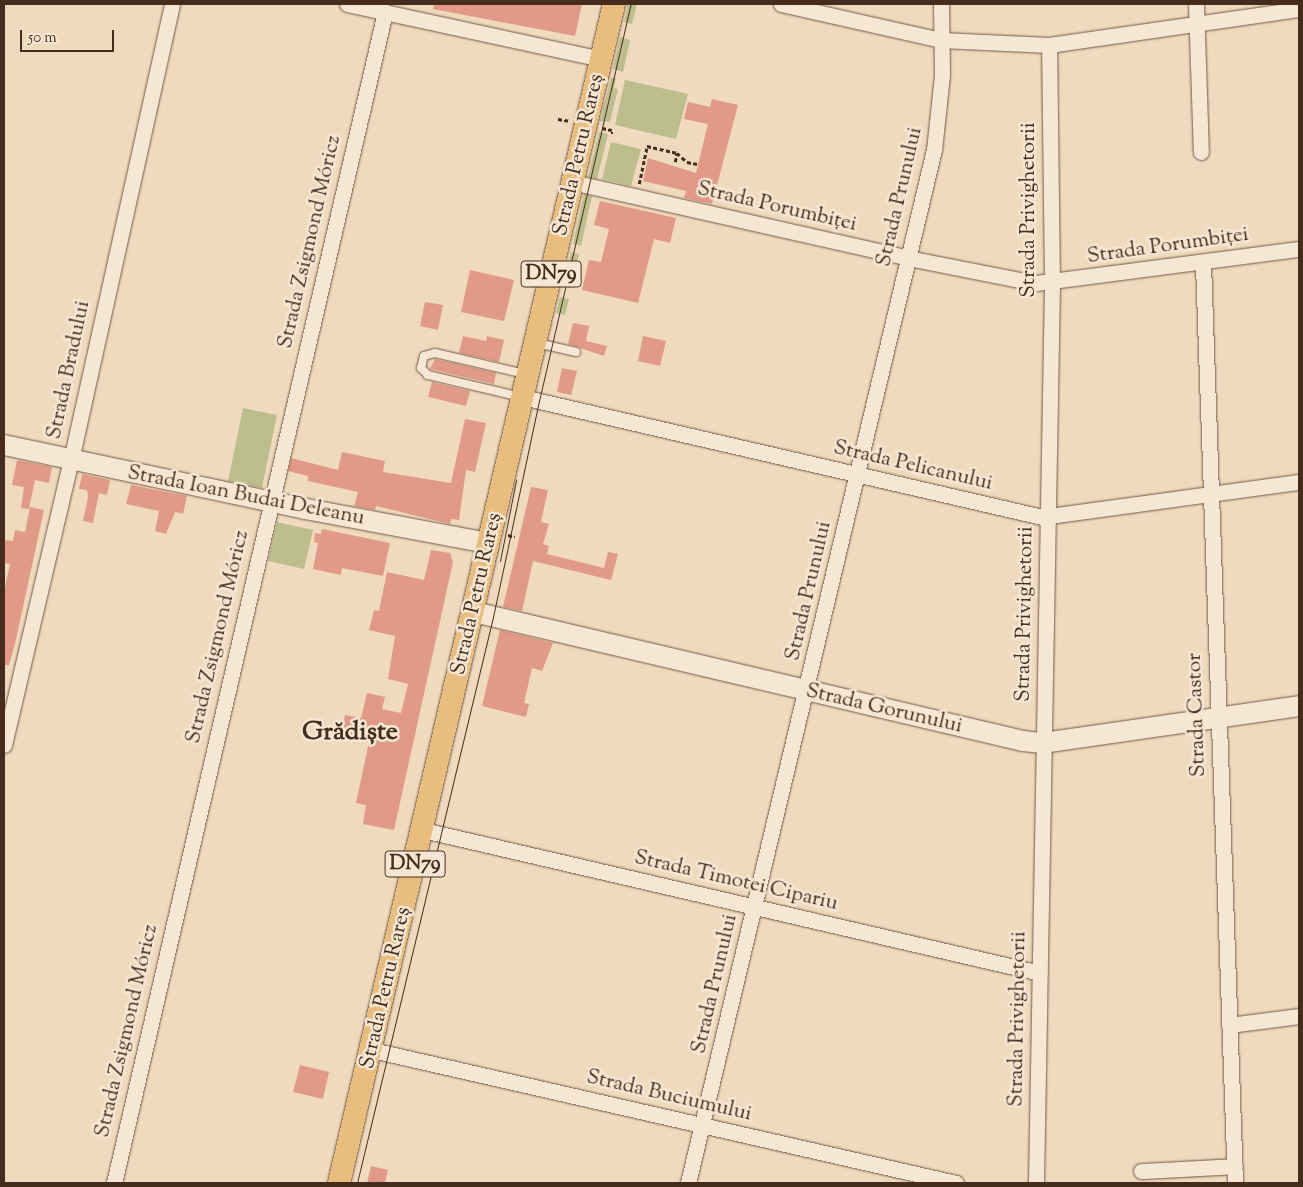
<!DOCTYPE html>
<html>
<head>
<meta charset="utf-8">
<style>
	body { margin:0 }
	#map { position:relative; width:1303px; height:1187px; overflow:hidden; background:#efdabd; font-family:"Sorts Mill Goudy",serif }
	div>[style] { position:absolute }
	.green>* { inset:0; background:#bcbe8e }
	.building>* { inset:0; background:#e19a88 }
	.path>* { height:2.5px; margin-top:-1.25px; transform-origin:0; background:repeating-linear-gradient(90deg,#452c1c 0 4px,transparent 0 6.5px) }
	.roads { filter:drop-shadow(0 0 1px #705844) drop-shadow(0 0 1px #705844) }
	.lane>* { height:8px; margin:-4px; padding:0 4px; transform-origin:4px; border-radius:4px; background:#f5e7d4 }
	.street>* { height:15px; margin:-7.5px; padding:0 7.5px; transform-origin:7.5px; border-radius:7.5px; background:#f5e7d4 }
	.secondary>* { height:20px; margin:-10px; padding:0 10px; transform-origin:10px; border-radius:10px; background:#f5e7d4 }
	.primary>* { height:22px; margin:-11px; padding:0 11px; transform-origin:11px; border-radius:11px; background:#e8bd7e }
	.tram>* { height:1px; margin:-0.5px; padding:0 0.5px; transform-origin:0.5px; border-radius:0.5px; background:#452c1c }
	span { translate:-50% -50%; white-space:nowrap; text-align:center; line-height:1.15; -webkit-text-stroke:5px #f5e7d4; paint-order:stroke }
	.shield-label span { padding:1px 4px; background:#f5e7d4; border:1px solid; border-radius:4px; -webkit-text-stroke-width:0 }
	.shield-label { font-size:20px; color:#452c1c; font-weight:700 }
	.street-label { font-size:21px; color:#452c1c }
	.district-label { font-size:26px; color:#452c1c; font-weight:700 }
	.frame { position:absolute; inset:0; border:5px solid #452c1c; pointer-events:none }
	.scale { position:absolute; left:20px; top:30px; width:94px; height:22px; box-sizing:border-box; border:2px solid #452c1c; border-top:0; padding-left:6px; font-size:15px; line-height:18px; white-space:nowrap; color:#452c1c; -webkit-text-stroke:4px #f5e7d4; paint-order:stroke }
</style>
</head>
<body>
<div id="map">
	<div class="green">
		<div style="clip-path:polygon(628px 4px,637px 4px,632px 24px,624px 22px)"></div>
		<div style="clip-path:polygon(620px 37px,630px 40px,623px 72px,613px 69px)"></div>
		<div style="clip-path:polygon(611px 78px,616px 78px,614px 88px,618px 89px,610px 122px,600px 121px)"></div>
		<div style="clip-path:polygon(625px 80px,688px 94px,676px 139px,615px 125px)"></div>
		<div style="clip-path:polygon(599px 132px,608px 134px,597px 179px,588px 177px)"></div>
		<div style="clip-path:polygon(611px 142px,641px 149px,631px 186px,602px 179px)"></div>
		<div style="clip-path:polygon(584px 194px,592px 196px,581px 246px,573px 244px)"></div>
		<div style="clip-path:polygon(571px 252px,579px 254px,571px 288px,563px 286px)"></div>
		<div style="clip-path:polygon(560px 297px,569px 299px,565px 315px,556px 313px)"></div>
		<div style="clip-path:polygon(243px 408px,277px 415px,262px 488px,228px 481px)"></div>
		<div style="clip-path:polygon(277px 522px,313px 530px,304px 569px,268px 561px)"></div>
	</div>
	<div class="building">
		<div style="clip-path:polygon(434px 4px,582px 4px,575px 36px,433px 9px)"></div>
		<div style="clip-path:polygon(712px 99px,738px 105px,712px 204px,684px 198px,686px 191px,643px 181px,648px 158px,696px 173px,708px 124px,684px 119px,688px 102px,710px 107px)"></div>
		<div style="clip-path:polygon(600px 201px,676px 218px,670px 243px,654px 239px,638px 303px,582px 290px,589px 260px,601px 262px,609px 229px,594px 225px)"></div>
		<div style="clip-path:polygon(470px 270px,514px 280px,504px 321px,461px 312px)"></div>
		<div style="clip-path:polygon(425px 302px,443px 305px,438px 330px,420px 326px)"></div>
		<div style="clip-path:polygon(573px 323px,589px 326px,586px 341px,607px 346px,604px 356px,568px 344px)"></div>
		<div style="clip-path:polygon(463px 336px,486px 341px,487px 336px,504px 340px,499px 362px,459px 353px)"></div>
		<div style="clip-path:polygon(643px 336px,666px 341px,660px 366px,638px 361px)"></div>
		<div style="clip-path:polygon(435px 359px,496px 373px,494px 384px,430px 369px)"></div>
		<div style="clip-path:polygon(562px 368px,577px 371px,571px 395px,557px 392px)"></div>
		<div style="clip-path:polygon(432px 382px,470px 391px,466px 406px,428px 397px)"></div>
		<div style="clip-path:polygon(465px 419px,486px 423px,475px 472px,466px 470px,459px 520px,451px 519px,450px 524px,376px 506px,375px 510px,354px 506px,358px 492px,308px 481px,308px 476px,288px 471px,291px 458px,338px 470px,342px 452px,385px 461px,383px 472px,451px 483px)"></div>
		<div style="clip-path:polygon(17px 460px,52px 467px,49px 483px,35px 480px,29px 509px,21px 508px,24px 487px,12px 485px)"></div>
		<div style="clip-path:polygon(82px 474px,110px 480px,107px 495px,99px 493px,93px 523px,83px 521px,88px 497px,87px 490px,79px 489px)"></div>
		<div style="clip-path:polygon(131px 485px,187px 496px,183px 514px,175px 512px,166px 534px,155px 531px,159px 511px,126px 504px)"></div>
		<div style="clip-path:polygon(531px 487px,548px 490px,541px 522px,549px 524px,543px 544px,549px 546px,547px 554px,604px 568px,608px 552px,618px 554px,611px 580px,533px 561px,522px 611px,503px 607px)"></div>
		<div style="clip-path:polygon(30px 507px,44px 510px,15px 644px,9px 665px,4px 665px,4px 592px,10px 564px,4px 563px,4px 540px,13px 541px,15px 530px,25px 532px)"></div>
		<div style="clip-path:polygon(322px 529px,390px 543px,383px 576px,342px 568px,341px 575px,313px 569px,318px 543px,314px 542px,315px 533px,321px 534px)"></div>
		<div style="clip-path:polygon(431px 550px,450px 553px,453px 562px,394px 830px,363px 824px,366px 805px,356px 803px,369px 742px,341px 736px,345px 715px,361px 718px,367px 693px,385px 697px,382px 709px,401px 713px,408px 684px,388px 679px,395px 636px,369px 630px,374px 610px,379px 611px,387px 572px,424px 580px)"></div>
		<div style="clip-path:polygon(500px 630px,553px 643px,542px 671px,532px 668px,524px 703px,529px 704px,526px 717px,482px 706px)"></div>
		<div style="clip-path:polygon(300px 1065px,329px 1072px,323px 1099px,293px 1092px)"></div>
		<div style="clip-path:polygon(371px 1166px,388px 1170px,385px 1183px,367px 1183px)"></div>
	</div>
	<div class="path">
		<div style="left:558px;top:119px;width:13px;rotate:9deg"></div>
		<div style="left:602px;top:128px;width:10px;rotate:11deg"></div>
		<div style="left:611px;top:133px;width:2px"></div>
		<div style="left:675px;top:162px;width:9px;rotate:-77deg"></div>
		<div style="left:639px;top:184px;width:39px;rotate:-78deg"></div>
		<div style="left:647px;top:146px;width:31px;rotate:13deg"></div>
		<div style="left:677px;top:153px;width:13px;rotate:42deg"></div>
		<div style="left:687px;top:162px;width:11px;rotate:10deg"></div>
		<div style="left:508px;top:535px;width:7px;rotate:16deg"></div>
	</div>
	<div class="roads">
		<div class="lane">
			<div style="left:537px;top:343px;width:40px;rotate:13deg"></div>
			<div style="left:521px;top:397px;width:96px;rotate:-166.7deg"></div>
			<div style="left:428px;top:375px;width:10px;rotate:-135deg"></div>
			<div style="left:421px;top:368px;width:12px;rotate:-76deg"></div>
			<div style="left:424px;top:356px;width:11px;rotate:-15deg"></div>
			<div style="left:435px;top:353px;width:92px;rotate:13.1deg"></div>
		</div>
		<div class="street">
			<div style="left:347px;top:4px;width:260px;rotate:12.2deg"></div>
			<div style="left:781px;top:4px;width:164px;rotate:12.7deg"></div>
			<div style="left:941px;top:40px;width:108px;rotate:2.7deg"></div>
			<div style="left:1049px;top:45px;width:253px;rotate:-8.2deg"></div>
			<div style="left:1196px;top:4px;width:148px;rotate:88.1deg"></div>
			<div style="left:572px;top:182px;width:344px;rotate:12.7deg"></div>
			<div style="left:908px;top:258px;width:130px;rotate:11.1deg"></div>
			<div style="left:1036px;top:283px;width:265px;rotate:-7.4deg"></div>
			<div style="left:1203px;top:263px;width:921px;rotate:88.01deg"></div>
			<div style="left:522px;top:397px;width:534px;rotate:12.99deg"></div>
			<div style="left:1042px;top:517px;width:259px;rotate:-7.8deg"></div>
			<div style="left:4px;top:745px;width:293px;rotate:-76.8deg"></div>
			<div style="left:71px;top:460px;width:467px;rotate:-77.5deg"></div>
			<div style="left:423px;top:830px;width:633px;rotate:13.05deg"></div>
			<div style="left:1229px;top:1025px;width:71px;rotate:-7.3deg"></div>
			<div style="left:372px;top:1050px;width:599px;rotate:12.83deg"></div>
			<div style="left:1141px;top:1171px;width:94px;rotate:-3deg"></div>
			<div style="left:114px;top:1183px;width:1202px;rotate:-76.97deg"></div>
			<div style="left:688px;top:1183px;width:1062px;rotate:-76.61deg"></div>
			<div style="left:934px;top:150px;width:75px;rotate:-83.9deg"></div>
			<div style="left:942px;top:75px;width:71px;rotate:-90.8deg"></div>
			<div style="left:1036px;top:1183px;width:900px;rotate:-88.98deg"></div>
			<div style="left:1052px;top:283px;width:238px;rotate:-90.7deg"></div>
		</div>
		<div class="secondary">
			<div style="left:4px;top:445px;width:309px;rotate:12deg"></div>
			<div style="left:306px;top:509px;width:185px;rotate:10.6deg"></div>
			<div style="left:474px;top:612px;width:564px;rotate:13.22deg"></div>
			<div style="left:1023px;top:741px;width:20px;rotate:6deg"></div>
			<div style="left:1043px;top:743px;width:259px;rotate:-8.2deg"></div>
		</div>
		<div class="primary">
			<div style="left:339px;top:1183px;width:1211px;rotate:-76.87deg"></div>
		</div>
	</div>
	<div class="tram">
		<div style="left:500px;top:561px;width:83px;rotate:-78.8deg"></div>
		<div style="left:357px;top:1183px;width:582px;rotate:-76.49deg"></div>
		<div style="left:493px;top:617px;width:221px;rotate:-78deg"></div>
		<div style="left:539px;top:401px;width:408px;rotate:-77deg"></div>
	</div>
	<div class="shield-label">
		<span style="left:551px;top:274px">DN79</span>
		<span style="left:415px;top:864px">DN79</span>
	</div>
	<div class="street-label">
		<span style="left:579px;top:155px;rotate:-77deg">Strada Petru Rareș</span>
		<span style="left:900px;top:197px;rotate:-77deg">Strada Prunului</span>
		<span style="left:777px;top:207px;rotate:13deg">Strada Porumbiței</span>
		<span style="left:1029px;top:210px;rotate:-90deg">Strada Privighetorii</span>
		<span style="left:310px;top:242px;rotate:-77deg">Strada Zsigmond Móricz</span>
		<span style="left:1168px;top:246px;rotate:-8deg">Strada Porumbiței</span>
		<span style="left:69px;top:370px;rotate:-78deg">Strada Bradului</span>
		<span style="left:913px;top:466px;rotate:13deg">Strada Pelicanului</span>
		<span style="left:246px;top:496px;rotate:11deg">Strada Ioan Budai Deleanu</span>
		<span style="left:809px;top:591px;rotate:-77deg">Strada Prunului</span>
		<span style="left:477px;top:594px;rotate:-77deg">Strada Petru Rareș</span>
		<span style="left:1025px;top:614px;rotate:-89deg">Strada Privighetorii</span>
		<span style="left:218px;top:637px;rotate:-77deg">Strada Zsigmond Móricz</span>
		<span style="left:884px;top:709px;rotate:13deg">Strada Gorunului</span>
		<span style="left:1197px;top:715px;rotate:-92deg">Strada Castor</span>
		<span style="left:736px;top:881px;rotate:13deg">Strada Timotei Cipariu</span>
		<span style="left:715px;top:984px;rotate:-77deg">Strada Prunului</span>
		<span style="left:386px;top:988px;rotate:-77deg">Strada Petru Rareș</span>
		<span style="left:1018px;top:1019px;rotate:-89deg">Strada Privighetorii</span>
		<span style="left:127px;top:1031px;rotate:-77deg">Strada Zsigmond Móricz</span>
		<span style="left:669px;top:1096px;rotate:13deg">Strada Buciumului</span>
	</div>
	<div class="district-label">
		<span style="left:350px;top:733px">Grădiște</span>
	</div>
	<div class="frame"></div>
	<div class="scale">50 m</div>
</div>
</body>
</html>
